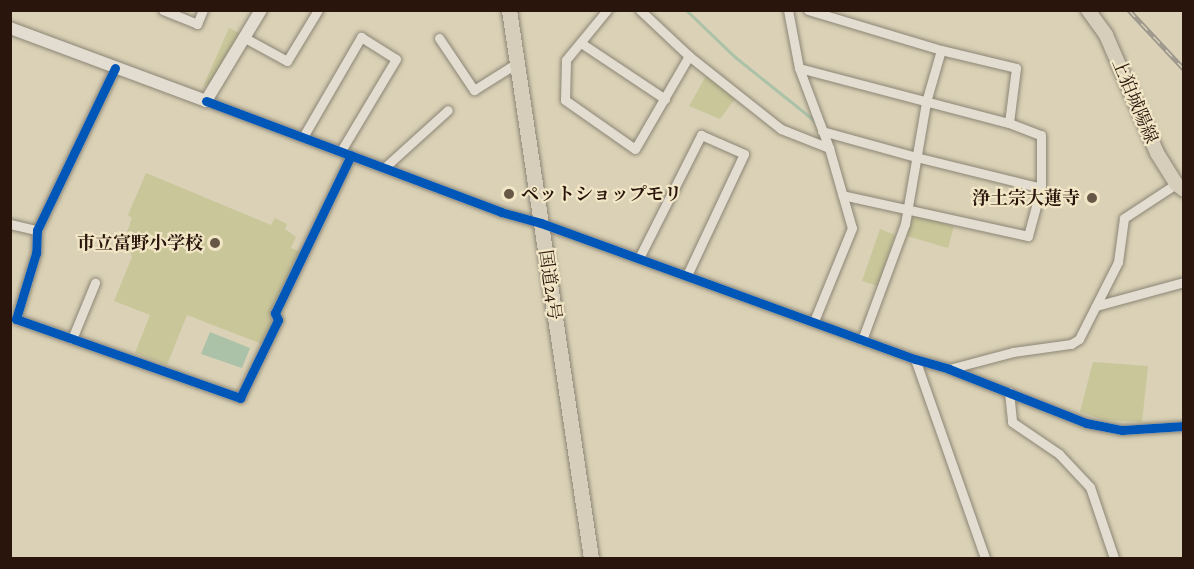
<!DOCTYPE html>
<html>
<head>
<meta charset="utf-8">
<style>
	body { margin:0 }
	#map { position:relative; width:1194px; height:569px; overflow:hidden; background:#dad1b6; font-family:Alegreya,"Noto Serif JP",serif }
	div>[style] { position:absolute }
	.green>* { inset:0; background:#c9c69a }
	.water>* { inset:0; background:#acc2a8 }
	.stream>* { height:3px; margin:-1.5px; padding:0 1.5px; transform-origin:1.5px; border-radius:1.5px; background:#acc2a8 }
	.roads { filter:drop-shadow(0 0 2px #8c8575) drop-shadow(0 0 2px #8c8575) }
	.minor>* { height:9px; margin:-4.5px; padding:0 4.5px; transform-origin:4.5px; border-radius:4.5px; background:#e2ddd0 }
	.secondary>* { height:12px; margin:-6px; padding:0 6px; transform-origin:6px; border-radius:6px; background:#e2ddd0 }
	.primary>* { height:14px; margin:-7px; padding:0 7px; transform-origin:7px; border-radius:7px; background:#d6cebb }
	.trunk>* { height:15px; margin:-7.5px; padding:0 7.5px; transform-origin:7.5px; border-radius:7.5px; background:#d6cebb }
	.rail>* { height:5px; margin-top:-2.5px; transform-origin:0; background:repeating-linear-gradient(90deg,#f1e6c6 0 9px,#9f998e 0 18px); box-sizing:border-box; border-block:2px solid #9f998e }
	.cycleway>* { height:9px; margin:-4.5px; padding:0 4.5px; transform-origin:4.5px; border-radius:4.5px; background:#0057b8 }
	.dots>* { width:16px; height:16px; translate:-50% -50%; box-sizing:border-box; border:3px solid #f1e6c6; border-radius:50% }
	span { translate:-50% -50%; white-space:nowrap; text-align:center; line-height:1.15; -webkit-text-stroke:4.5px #f1e6c6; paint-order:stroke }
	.street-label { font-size:18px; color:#29150b }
	.poi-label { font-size:18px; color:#29150b; font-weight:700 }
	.left { translate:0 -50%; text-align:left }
	.right { translate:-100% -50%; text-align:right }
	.frame { position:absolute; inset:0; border:12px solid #29150b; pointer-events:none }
</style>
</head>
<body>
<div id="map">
	<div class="green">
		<div style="clip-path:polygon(229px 28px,241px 34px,214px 80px,203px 87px)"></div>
		<div style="clip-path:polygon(706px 76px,735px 99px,720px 119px,689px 106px)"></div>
		<div style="clip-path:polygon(146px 173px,271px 225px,275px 218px,287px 224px,285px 229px,296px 237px,291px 248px,301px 252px,270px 312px,272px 326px,262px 344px,187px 315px,167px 365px,135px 353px,150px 315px,114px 301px,132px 257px,126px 235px,132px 218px,128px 215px)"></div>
		<div style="clip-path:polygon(919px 216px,954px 226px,948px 248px,907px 236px,912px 218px)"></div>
		<div style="clip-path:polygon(880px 229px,895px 235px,878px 286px,862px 281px)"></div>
		<div style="clip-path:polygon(1093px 362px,1148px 366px,1142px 422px,1104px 420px,1080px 412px)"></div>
	</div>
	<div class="water">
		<div style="clip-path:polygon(210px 332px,250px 348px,242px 368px,201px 354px)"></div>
	</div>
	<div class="stream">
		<div style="left:686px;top:10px;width:68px;rotate:43.8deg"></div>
		<div style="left:735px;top:57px;width:104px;rotate:38.7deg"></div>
	</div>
	<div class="roads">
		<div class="minor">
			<div style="left:163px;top:10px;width:37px;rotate:22deg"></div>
			<div style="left:197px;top:24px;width:15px;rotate:-67deg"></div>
			<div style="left:607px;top:10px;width:65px;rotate:129.4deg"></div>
			<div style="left:566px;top:60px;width:40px;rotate:91.4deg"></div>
			<div style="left:565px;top:100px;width:85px;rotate:35deg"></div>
			<div style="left:635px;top:149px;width:108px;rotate:-59.9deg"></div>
			<div style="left:640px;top:10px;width:67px;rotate:43.2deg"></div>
			<div style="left:689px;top:56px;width:117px;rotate:38.4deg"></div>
			<div style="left:781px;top:129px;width:52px;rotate:21.6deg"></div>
			<div style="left:788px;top:10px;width:59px;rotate:79.3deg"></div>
			<div style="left:799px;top:68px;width:85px;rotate:69.4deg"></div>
			<div style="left:829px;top:148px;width:83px;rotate:74deg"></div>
			<div style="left:852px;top:228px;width:100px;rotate:112.2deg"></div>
			<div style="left:808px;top:10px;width:139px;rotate:16.7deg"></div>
			<div style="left:941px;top:50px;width:77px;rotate:13.5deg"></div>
			<div style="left:1016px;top:68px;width:55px;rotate:97.3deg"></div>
			<div style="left:245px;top:38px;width:48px;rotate:28.7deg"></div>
			<div style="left:287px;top:61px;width:60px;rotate:-58.7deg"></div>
			<div style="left:439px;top:38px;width:63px;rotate:56.1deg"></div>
			<div style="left:474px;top:90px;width:51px;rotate:-32.1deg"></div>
			<div style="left:581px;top:43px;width:101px;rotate:33.7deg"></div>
			<div style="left:115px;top:68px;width:180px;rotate:115.7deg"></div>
			<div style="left:37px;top:230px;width:23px;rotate:92deg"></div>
			<div style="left:36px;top:253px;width:69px;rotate:106.9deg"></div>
			<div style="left:16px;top:319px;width:238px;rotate:19.4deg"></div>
			<div style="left:240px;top:398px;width:87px;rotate:-64deg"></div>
			<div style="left:278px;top:320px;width:8px;rotate:-113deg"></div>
			<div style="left:275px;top:313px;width:175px;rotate:-64.3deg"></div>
			<div style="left:799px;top:68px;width:217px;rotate:14.7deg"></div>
			<div style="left:1009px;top:123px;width:34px;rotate:21deg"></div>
			<div style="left:1041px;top:135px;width:53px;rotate:90deg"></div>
			<div style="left:1041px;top:188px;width:50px;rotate:105.2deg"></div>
			<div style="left:1028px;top:236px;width:190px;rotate:-167.6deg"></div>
			<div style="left:206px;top:101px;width:315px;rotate:20.6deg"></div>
			<div style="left:501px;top:212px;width:41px;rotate:15.4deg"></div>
			<div style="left:541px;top:223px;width:398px;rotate:20deg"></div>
			<div style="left:915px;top:359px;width:35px;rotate:16deg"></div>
			<div style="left:949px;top:369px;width:147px;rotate:21.5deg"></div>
			<div style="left:1086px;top:423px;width:37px;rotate:11deg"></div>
			<div style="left:1122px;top:430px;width:62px;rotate:-3.7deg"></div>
			<div style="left:822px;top:131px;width:98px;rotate:15.5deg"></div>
			<div style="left:916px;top:157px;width:129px;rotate:13.9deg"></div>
			<div style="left:303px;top:137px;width:116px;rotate:-59.9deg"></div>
			<div style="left:361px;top:37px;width:41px;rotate:32.2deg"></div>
			<div style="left:396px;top:59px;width:107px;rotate:120.9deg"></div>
			<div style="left:384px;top:168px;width:86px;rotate:-42.2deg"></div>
			<div style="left:10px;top:224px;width:28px;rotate:13deg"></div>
			<div style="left:639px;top:258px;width:138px;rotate:-63.2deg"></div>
			<div style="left:701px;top:135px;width:47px;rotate:23.8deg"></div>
			<div style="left:744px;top:154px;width:134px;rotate:115.2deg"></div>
			<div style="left:1096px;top:306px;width:91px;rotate:-15.3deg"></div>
			<div style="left:72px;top:339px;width:61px;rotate:-67.7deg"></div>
			<div style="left:862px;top:340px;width:124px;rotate:-69.7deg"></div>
			<div style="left:905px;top:224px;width:124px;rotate:-80.2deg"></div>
			<div style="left:926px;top:102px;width:54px;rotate:-73.9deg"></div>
			<div style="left:915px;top:359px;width:211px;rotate:70.6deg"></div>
			<div style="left:949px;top:369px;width:66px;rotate:-14.9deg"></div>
			<div style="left:1013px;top:352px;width:59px;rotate:-7.9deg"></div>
			<div style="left:1071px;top:344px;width:9px;rotate:-32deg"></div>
			<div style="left:1079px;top:339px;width:86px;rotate:-63.1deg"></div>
			<div style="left:1118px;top:262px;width:44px;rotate:-82.2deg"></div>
			<div style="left:1124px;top:218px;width:62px;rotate:-33.2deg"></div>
			<div style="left:1009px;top:392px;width:30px;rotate:84deg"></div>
			<div style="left:1012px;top:422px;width:57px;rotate:34.2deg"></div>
			<div style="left:1059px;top:454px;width:45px;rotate:46.8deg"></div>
			<div style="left:1090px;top:487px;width:75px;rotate:71.3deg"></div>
		</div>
		<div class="secondary">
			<div style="left:10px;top:28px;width:209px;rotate:20.4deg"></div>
			<div style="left:206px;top:101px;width:106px;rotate:-58.9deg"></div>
		</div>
		<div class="primary">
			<div style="left:1088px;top:10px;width:31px;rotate:54deg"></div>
			<div style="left:1106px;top:35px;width:129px;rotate:66.6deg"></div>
			<div style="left:1157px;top:153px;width:36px;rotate:58deg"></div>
			<div style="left:1176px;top:184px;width:10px;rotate:37deg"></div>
		</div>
		<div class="trunk">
			<div style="left:509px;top:10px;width:554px;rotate:81.49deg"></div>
		</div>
	</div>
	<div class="rail">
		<div style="left:1129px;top:10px;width:81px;rotate:47deg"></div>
	</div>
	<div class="cycleway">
		<div style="left:115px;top:68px;width:180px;rotate:115.7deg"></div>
		<div style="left:37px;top:230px;width:23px;rotate:92deg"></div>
		<div style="left:36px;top:253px;width:69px;rotate:106.9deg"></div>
		<div style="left:16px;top:319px;width:238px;rotate:19.4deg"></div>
		<div style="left:240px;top:398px;width:87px;rotate:-64deg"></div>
		<div style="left:278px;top:320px;width:8px;rotate:-113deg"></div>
		<div style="left:275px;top:313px;width:175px;rotate:-64.3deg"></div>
		<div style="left:206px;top:101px;width:315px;rotate:20.6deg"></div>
		<div style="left:501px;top:212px;width:41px;rotate:15.4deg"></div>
		<div style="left:541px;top:223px;width:398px;rotate:20deg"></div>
		<div style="left:915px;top:359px;width:35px;rotate:16deg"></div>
		<div style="left:949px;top:369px;width:147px;rotate:21.5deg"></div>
		<div style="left:1086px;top:423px;width:37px;rotate:11deg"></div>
		<div style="left:1122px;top:430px;width:62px;rotate:-3.7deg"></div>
	</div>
	<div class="dots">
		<div style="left:509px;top:194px;background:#675747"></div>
		<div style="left:1092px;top:198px;background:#675747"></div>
		<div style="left:215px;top:243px;background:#675747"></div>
	</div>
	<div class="street-label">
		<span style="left:1135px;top:101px;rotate:67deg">上狛城陽線</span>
		<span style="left:550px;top:285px;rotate:82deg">国道24号</span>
	</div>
	<div class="poi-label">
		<span class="left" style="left:521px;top:194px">ペットショップモリ</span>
		<span class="right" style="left:1080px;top:198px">浄土宗大蓮寺</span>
		<span class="right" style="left:203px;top:243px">市立富野小学校</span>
	</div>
	<div class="frame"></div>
</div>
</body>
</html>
